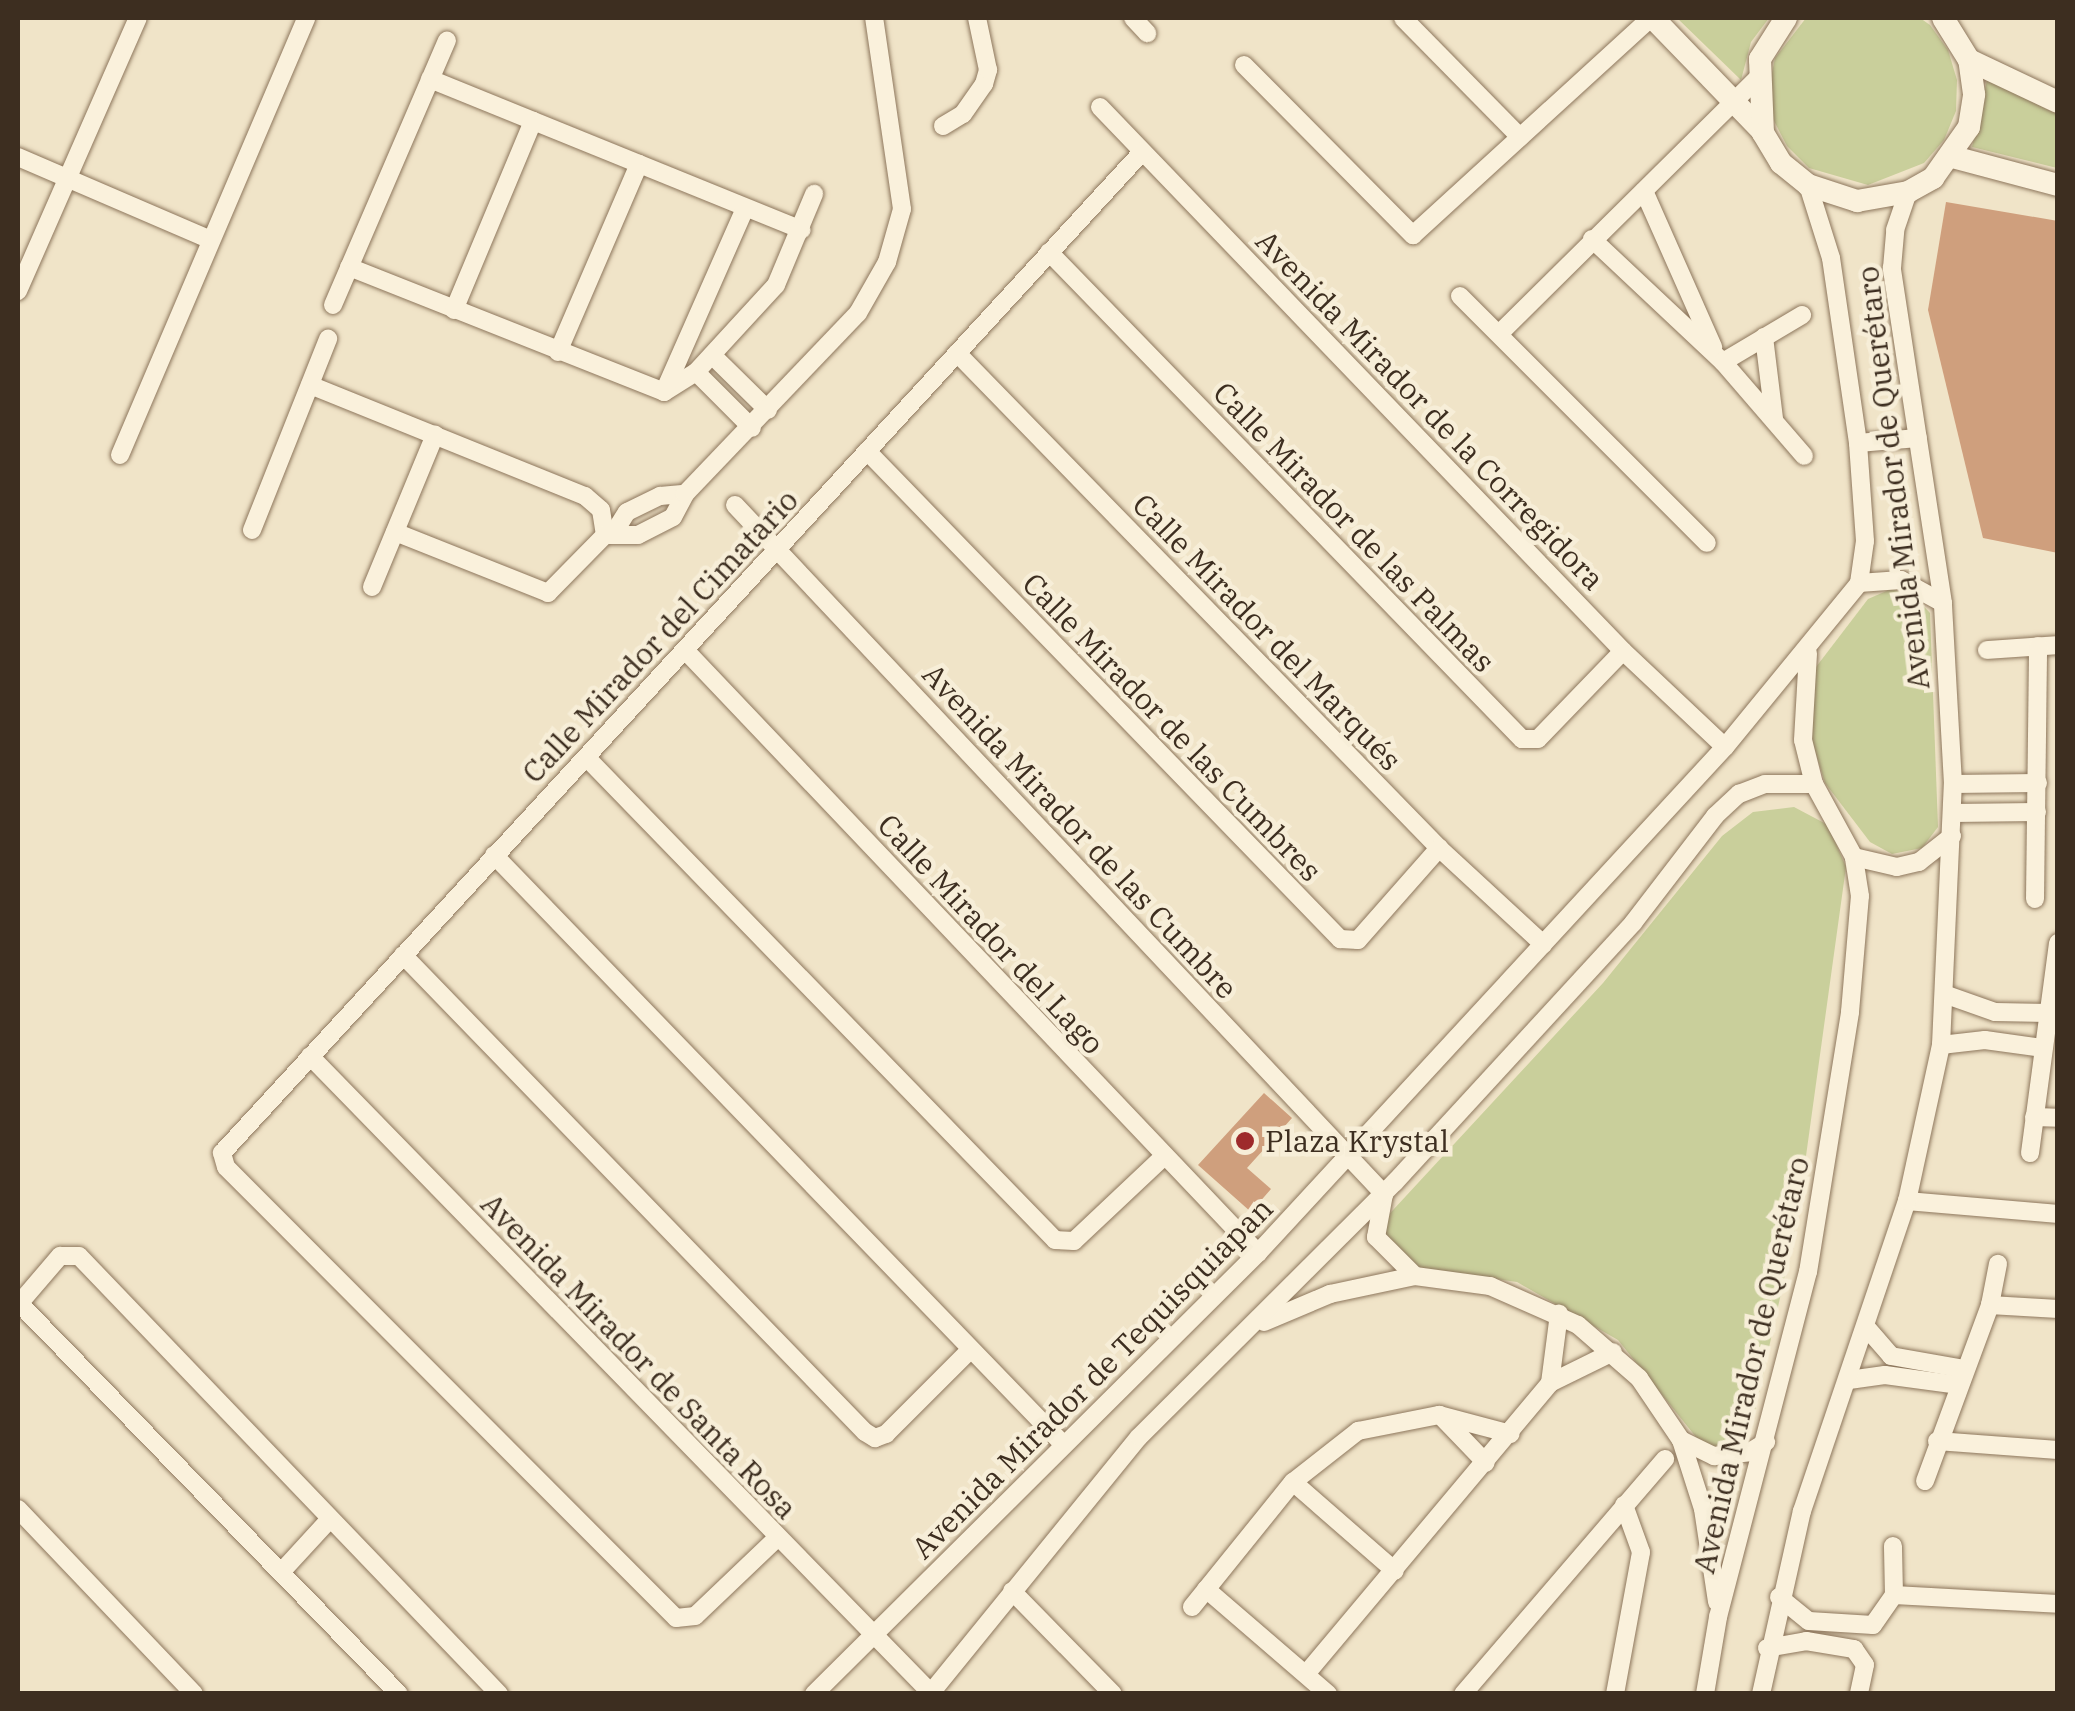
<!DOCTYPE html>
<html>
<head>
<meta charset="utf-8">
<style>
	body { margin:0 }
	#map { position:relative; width:2075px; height:1711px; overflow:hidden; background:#f0e4c8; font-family:"IBM Plex Serif",serif }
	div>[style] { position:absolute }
	.green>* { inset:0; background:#c9cf9b }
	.building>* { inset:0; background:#cf9f7d }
	.roads { filter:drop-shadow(0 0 2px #8d765c) drop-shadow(0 0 2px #8d765c) }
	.minor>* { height:18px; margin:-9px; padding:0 9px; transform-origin:9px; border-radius:9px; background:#faf1dc }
	.tertiary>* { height:22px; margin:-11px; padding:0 11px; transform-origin:11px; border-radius:11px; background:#faf1dc }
	.dots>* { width:28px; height:28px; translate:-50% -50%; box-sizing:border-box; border:5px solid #f7eed8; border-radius:50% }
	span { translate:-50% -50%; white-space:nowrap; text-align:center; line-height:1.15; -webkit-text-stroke:9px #f7eed8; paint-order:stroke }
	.street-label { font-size:30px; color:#3d2e20 }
	.poi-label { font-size:30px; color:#3d2e20 }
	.left { translate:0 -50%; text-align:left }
	.frame { position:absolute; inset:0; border:20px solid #3d2e20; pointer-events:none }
</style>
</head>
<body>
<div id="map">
	<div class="green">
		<div style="clip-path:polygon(1677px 18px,1769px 18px,1751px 42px,1741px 80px)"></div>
		<div style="clip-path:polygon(1806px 18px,1920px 18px,1930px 25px,1948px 50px,1957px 80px,1956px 111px,1944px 140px,1924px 163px,1868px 185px,1809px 168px,1787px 146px,1773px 119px,1769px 88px,1775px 58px)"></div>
		<div style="clip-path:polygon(1987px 80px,2057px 114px,2057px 168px,1972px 147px)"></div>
		<div style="clip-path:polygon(1891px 589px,1913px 595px,1930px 613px,1938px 827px,1922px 848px,1892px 854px,1870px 842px,1825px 783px,1808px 729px,1816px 667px,1868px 599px)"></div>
		<div style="clip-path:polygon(1794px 807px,1828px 825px,1846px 867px,1797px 1221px,1749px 1438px,1730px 1451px,1704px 1447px,1618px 1340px,1517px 1282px,1404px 1266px,1390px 1256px,1381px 1223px,1603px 983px,1722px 836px,1753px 812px)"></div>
	</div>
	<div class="building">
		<div style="clip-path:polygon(1946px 202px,2058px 221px,2058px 553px,1983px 538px,1928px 310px)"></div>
		<div style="clip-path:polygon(1264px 1093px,1292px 1118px,1247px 1168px,1271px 1189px,1251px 1212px,1198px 1165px)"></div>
	</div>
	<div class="roads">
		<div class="minor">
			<div style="left:1133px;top:18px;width:21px;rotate:47deg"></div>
			<div style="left:1403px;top:18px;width:167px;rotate:45.5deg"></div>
			<div style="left:1244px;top:65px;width:240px;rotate:45.2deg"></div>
			<div style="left:1413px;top:235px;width:322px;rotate:-42.4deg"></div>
			<div style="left:430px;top:79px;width:401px;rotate:22.1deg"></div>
			<div style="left:1100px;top:107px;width:755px;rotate:46.13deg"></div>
			<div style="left:1623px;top:651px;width:140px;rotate:43.3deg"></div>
			<div style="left:943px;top:126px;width:23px;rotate:-31deg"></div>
			<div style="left:963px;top:114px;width:37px;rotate:-55deg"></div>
			<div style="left:984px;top:84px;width:15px;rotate:-74deg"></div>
			<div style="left:988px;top:70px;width:53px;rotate:-101.9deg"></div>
			<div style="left:18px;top:157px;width:210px;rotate:23.3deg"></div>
			<div style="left:1644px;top:191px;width:171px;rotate:66.1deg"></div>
			<div style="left:1592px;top:239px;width:180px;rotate:43.2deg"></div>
			<div style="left:1723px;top:362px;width:124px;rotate:49.2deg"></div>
			<div style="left:1049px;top:252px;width:679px;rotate:45.84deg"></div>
			<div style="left:1522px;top:739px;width:16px"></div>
			<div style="left:1538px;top:739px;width:122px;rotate:-46deg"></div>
			<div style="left:349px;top:267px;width:339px;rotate:21.6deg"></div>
			<div style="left:664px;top:392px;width:38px;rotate:-32deg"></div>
			<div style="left:696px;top:372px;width:118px;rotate:-47.4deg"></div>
			<div style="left:776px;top:285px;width:99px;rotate:-67.3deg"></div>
			<div style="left:18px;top:291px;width:298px;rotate:-66.3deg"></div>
			<div style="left:1460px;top:296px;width:349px;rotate:45deg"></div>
			<div style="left:333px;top:305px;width:288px;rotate:-66.7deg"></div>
			<div style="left:454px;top:310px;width:205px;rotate:-67.3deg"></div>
			<div style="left:1499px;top:334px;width:363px;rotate:-44.7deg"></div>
			<div style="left:1764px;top:337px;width:83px;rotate:83deg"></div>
			<div style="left:558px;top:352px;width:205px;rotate:-66.7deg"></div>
			<div style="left:957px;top:353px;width:691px;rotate:45.76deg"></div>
			<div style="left:1439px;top:848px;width:142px;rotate:42.7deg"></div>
			<div style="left:713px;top:356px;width:77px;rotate:44.5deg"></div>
			<div style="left:1723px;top:362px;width:92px;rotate:-30.7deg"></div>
			<div style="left:696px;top:372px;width:79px;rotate:45deg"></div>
			<div style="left:310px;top:385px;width:297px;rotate:22deg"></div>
			<div style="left:585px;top:496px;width:21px;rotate:41deg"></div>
			<div style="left:601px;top:510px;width:25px;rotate:81deg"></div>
			<div style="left:664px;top:392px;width:201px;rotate:-66.2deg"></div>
			<div style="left:1858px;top:443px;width:60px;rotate:-4.8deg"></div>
			<div style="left:867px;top:451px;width:680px;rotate:45.89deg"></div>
			<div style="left:1340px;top:939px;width:18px;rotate:3deg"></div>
			<div style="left:1358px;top:940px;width:123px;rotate:-48.6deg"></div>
			<div style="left:120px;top:455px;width:475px;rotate:-66.9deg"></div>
			<div style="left:735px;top:505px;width:947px;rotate:46.71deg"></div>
			<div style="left:1384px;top:1194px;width:44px;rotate:100.5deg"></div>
			<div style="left:1376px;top:1237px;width:55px;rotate:45deg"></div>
			<div style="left:252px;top:530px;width:206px;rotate:-68.3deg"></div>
			<div style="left:615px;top:531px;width:22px;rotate:-58deg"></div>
			<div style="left:627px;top:512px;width:37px;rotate:-26deg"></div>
			<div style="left:660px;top:496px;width:25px;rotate:-5deg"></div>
			<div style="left:395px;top:532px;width:165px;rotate:21.7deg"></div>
			<div style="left:548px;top:593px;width:81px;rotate:-45.5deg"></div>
			<div style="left:605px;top:535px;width:33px"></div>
			<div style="left:638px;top:535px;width:39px;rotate:-27deg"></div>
			<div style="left:673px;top:517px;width:26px;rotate:-62deg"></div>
			<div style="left:685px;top:494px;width:250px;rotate:-46.3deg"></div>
			<div style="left:858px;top:313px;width:59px;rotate:-60.4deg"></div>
			<div style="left:887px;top:262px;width:55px;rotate:-74.2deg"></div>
			<div style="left:902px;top:209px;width:193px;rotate:-98.3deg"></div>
			<div style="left:1859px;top:583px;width:42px;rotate:-4.1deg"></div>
			<div style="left:1901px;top:580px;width:48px;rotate:28.7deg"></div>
			<div style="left:372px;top:587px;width:165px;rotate:-67.5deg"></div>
			<div style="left:685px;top:650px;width:832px;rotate:46.46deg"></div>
			<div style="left:1987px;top:650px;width:71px;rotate:-4deg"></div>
			<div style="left:587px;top:758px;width:672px;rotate:45.84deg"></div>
			<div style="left:1055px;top:1240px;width:19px;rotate:3deg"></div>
			<div style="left:1074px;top:1241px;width:122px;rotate:-43.3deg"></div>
			<div style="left:1953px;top:784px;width:85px;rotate:-0.7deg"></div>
			<div style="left:1953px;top:813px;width:84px;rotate:-0.7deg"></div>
			<div style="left:494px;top:855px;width:820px;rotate:45.99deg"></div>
			<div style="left:1854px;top:857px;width:44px;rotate:13.1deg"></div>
			<div style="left:1897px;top:867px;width:23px;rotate:-13deg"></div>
			<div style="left:1919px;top:862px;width:42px;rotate:-38.2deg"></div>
			<div style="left:2035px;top:899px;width:253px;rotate:-89.3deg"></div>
			<div style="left:403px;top:955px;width:664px;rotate:45.92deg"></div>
			<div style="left:865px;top:1432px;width:12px;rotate:31deg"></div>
			<div style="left:875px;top:1438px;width:12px;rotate:-20deg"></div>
			<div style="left:886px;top:1434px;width:119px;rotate:-45deg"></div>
			<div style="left:1944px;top:994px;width:54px;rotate:19.4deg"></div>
			<div style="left:1995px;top:1012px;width:53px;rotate:1.1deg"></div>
			<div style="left:1941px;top:1045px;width:44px;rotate:-6.5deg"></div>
			<div style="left:1985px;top:1040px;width:59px;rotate:7.9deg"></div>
			<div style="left:310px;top:1056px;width:890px;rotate:45.73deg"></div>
			<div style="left:2034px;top:1117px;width:24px;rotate:2deg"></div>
			<div style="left:2030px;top:1153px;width:212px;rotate:-82.4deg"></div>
			<div style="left:1907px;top:1201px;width:152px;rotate:4.9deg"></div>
			<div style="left:19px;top:1303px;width:545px;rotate:45.82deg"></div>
			<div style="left:18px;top:1305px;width:65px;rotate:-49.4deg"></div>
			<div style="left:60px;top:1256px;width:19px"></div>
			<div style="left:79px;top:1256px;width:607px;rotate:46.2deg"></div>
			<div style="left:1990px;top:1305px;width:68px;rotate:3.4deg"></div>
			<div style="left:1264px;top:1322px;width:72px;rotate:-23deg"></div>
			<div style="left:1330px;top:1294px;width:87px;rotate:-12deg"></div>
			<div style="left:1415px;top:1276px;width:76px;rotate:7.6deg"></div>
			<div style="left:1490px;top:1286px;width:96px;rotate:23.9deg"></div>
			<div style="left:1578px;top:1325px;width:81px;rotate:41deg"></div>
			<div style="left:1639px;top:1378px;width:75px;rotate:55.9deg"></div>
			<div style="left:1681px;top:1440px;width:72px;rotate:72.3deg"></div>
			<div style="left:1703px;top:1509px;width:94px;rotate:81.4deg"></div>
			<div style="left:1866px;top:1327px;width:38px;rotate:49deg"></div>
			<div style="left:1891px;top:1356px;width:75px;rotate:10deg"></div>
			<div style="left:1849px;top:1380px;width:36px;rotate:-8deg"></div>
			<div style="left:1885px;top:1375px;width:75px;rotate:7.7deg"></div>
			<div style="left:1550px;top:1383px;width:70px;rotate:-82.6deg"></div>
			<div style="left:1440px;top:1415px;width:66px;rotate:46.2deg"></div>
			<div style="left:1681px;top:1440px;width:37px;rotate:26deg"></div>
			<div style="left:1714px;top:1456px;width:36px;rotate:-6deg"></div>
			<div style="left:1750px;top:1452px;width:19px;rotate:-32deg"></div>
			<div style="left:1937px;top:1441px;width:121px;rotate:4.3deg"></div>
			<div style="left:1925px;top:1481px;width:188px;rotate:-69.7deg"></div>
			<div style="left:1990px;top:1305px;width:42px;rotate:-79deg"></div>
			<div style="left:1293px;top:1482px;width:135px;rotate:41.1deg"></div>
			<div style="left:18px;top:1509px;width:255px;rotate:46.4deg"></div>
			<div style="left:777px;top:1538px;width:113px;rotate:136.4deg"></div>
			<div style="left:695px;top:1616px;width:19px;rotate:174deg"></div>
			<div style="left:676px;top:1618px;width:637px;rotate:-134.94deg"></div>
			<div style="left:226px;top:1167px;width:15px;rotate:-106deg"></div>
			<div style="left:222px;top:1153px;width:1360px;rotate:-47.41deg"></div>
			<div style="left:284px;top:1569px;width:68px;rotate:-47.4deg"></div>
			<div style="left:1206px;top:1589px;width:161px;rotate:40.7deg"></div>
			<div style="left:1012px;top:1591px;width:144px;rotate:45.6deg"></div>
			<div style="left:1894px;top:1595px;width:164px;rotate:3.1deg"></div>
			<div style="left:1779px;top:1597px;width:38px;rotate:39deg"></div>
			<div style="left:1809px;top:1621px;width:64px;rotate:3.6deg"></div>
			<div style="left:1873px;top:1625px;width:37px;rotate:-55deg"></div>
			<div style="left:1894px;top:1595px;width:49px;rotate:-91.2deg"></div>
			<div style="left:1192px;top:1607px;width:161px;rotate:-51.1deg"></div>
			<div style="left:1293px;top:1482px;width:83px;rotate:-38.1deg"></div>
			<div style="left:1358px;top:1431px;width:83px;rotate:-11.2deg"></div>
			<div style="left:1439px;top:1415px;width:74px;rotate:14.8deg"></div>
			<div style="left:1767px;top:1648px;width:40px;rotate:-10deg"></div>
			<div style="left:1806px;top:1641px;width:49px;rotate:9.5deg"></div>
			<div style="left:1854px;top:1649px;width:19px;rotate:55deg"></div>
			<div style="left:1865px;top:1665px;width:30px;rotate:102deg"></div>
			<div style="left:1306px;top:1674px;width:380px;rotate:-50deg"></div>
			<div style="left:1550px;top:1383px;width:70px;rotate:-26.2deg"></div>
			<div style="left:814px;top:1694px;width:626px;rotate:-44.81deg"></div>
			<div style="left:1258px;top:1253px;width:689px;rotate:-47.3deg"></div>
			<div style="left:1725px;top:747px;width:212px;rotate:-50.7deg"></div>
			<div style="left:1859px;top:583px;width:42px;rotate:-81.9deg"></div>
			<div style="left:1865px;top:541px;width:98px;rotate:-94.1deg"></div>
			<div style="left:1858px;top:443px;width:187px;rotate:-98.3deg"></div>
			<div style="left:1831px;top:258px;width:77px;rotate:-107.5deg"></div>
			<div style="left:930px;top:1694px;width:331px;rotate:-50.9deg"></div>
			<div style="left:1139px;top:1437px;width:361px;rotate:-44.9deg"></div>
			<div style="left:1395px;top:1182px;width:352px;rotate:-47.4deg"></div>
			<div style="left:1633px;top:923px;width:135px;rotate:-52.5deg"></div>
			<div style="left:1715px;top:816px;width:33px;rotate:-43deg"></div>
			<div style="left:1739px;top:794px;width:28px;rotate:-21deg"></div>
			<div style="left:1765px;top:784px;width:49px"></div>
			<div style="left:1463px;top:1694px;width:310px;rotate:-49.3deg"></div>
			<div style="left:1615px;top:1694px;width:144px;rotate:-79.6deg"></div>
			<div style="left:1641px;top:1552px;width:50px;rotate:-109.9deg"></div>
			<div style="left:1705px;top:1694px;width:78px;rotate:-80.4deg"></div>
			<div style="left:1718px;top:1617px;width:357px;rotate:-75.4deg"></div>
			<div style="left:1808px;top:1272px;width:263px;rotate:-80.8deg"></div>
			<div style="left:1850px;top:1012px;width:116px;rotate:-85.1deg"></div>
			<div style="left:1860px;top:896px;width:39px;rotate:-99deg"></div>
			<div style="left:1854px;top:857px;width:83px;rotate:-118.7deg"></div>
			<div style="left:1814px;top:784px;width:45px;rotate:-104deg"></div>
			<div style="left:1803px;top:740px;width:87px;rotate:-86.7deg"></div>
			<div style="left:1761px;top:1694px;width:188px;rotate:-77.4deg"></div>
			<div style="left:1802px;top:1511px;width:327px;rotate:-71.3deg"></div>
			<div style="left:1907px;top:1201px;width:160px;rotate:-77.7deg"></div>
			<div style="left:1941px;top:1045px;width:261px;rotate:-87.4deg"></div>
			<div style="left:1953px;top:784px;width:181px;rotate:-93.2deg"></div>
			<div style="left:1943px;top:603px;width:339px;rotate:-98.7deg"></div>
			<div style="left:1892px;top:268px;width:38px;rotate:-85deg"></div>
			<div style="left:1895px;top:230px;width:40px;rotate:-71.1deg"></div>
		</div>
		<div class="tertiary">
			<div style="left:1653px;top:18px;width:156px;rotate:46deg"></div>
			<div style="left:1786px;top:18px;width:49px;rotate:122.4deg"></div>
			<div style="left:1760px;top:59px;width:74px;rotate:87.7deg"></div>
			<div style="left:1763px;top:133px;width:35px;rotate:59deg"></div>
			<div style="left:1781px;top:163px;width:35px;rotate:39deg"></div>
			<div style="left:1808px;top:185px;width:52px;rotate:18.1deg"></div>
			<div style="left:1857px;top:201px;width:52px;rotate:-10deg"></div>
			<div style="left:1908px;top:192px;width:29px;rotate:-29deg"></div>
			<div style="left:1933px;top:178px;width:62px;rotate:-54.8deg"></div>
			<div style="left:1969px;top:127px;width:33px;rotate:-81deg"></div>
			<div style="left:1974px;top:94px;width:34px;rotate:-98deg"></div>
			<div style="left:1969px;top:60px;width:49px;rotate:-121.8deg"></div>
			<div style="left:1969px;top:60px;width:98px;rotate:25.3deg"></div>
			<div style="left:1953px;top:157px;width:109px;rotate:14.9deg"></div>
		</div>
	</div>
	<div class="dots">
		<div style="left:1245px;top:1141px;background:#9e2a2b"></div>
	</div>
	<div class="street-label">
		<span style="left:1430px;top:410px;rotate:46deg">Avenida Mirador de la Corregidora</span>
		<span style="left:1893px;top:478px;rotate:-97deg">Avenida Mirador de Querétaro</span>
		<span style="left:1354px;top:527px;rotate:46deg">Calle Mirador de las Palmas</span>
		<span style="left:1267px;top:632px;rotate:46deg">Calle Mirador del Marqués</span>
		<span style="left:660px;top:636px;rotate:-47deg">Calle Mirador del Cimatario</span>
		<span style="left:1172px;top:727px;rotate:46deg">Calle Mirador de las Cumbres</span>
		<span style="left:1080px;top:831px;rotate:47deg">Avenida Mirador de las Cumbre</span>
		<span style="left:991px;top:934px;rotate:47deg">Calle Mirador del Lago</span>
		<span style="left:639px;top:1356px;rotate:46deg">Avenida Mirador de Santa Rosa</span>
		<span style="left:1751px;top:1365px;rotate:-77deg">Avenida Mirador de Querétaro</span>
		<span style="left:1092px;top:1378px;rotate:-45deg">Avenida Mirador de Tequisquiapan</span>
	</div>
	<div class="poi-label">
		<span class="left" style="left:1265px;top:1141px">Plaza Krystal</span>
	</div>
	<div class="frame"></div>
</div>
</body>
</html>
